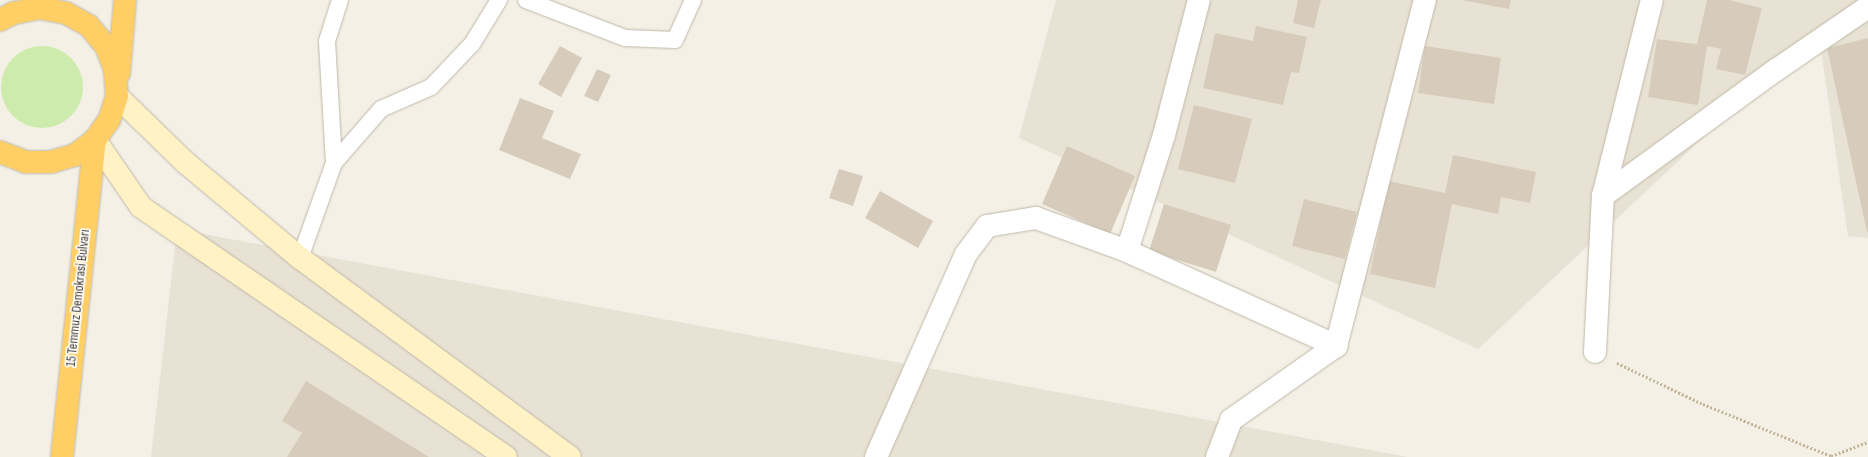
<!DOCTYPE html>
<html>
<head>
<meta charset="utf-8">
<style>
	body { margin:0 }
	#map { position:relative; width:1868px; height:457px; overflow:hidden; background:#f4f0e6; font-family:"Sofia Sans Condensed",sans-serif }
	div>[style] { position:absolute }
	.residential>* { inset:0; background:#e8e2d4 }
	.green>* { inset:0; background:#cdebac }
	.round { border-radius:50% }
	.building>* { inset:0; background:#d7ccbb }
	.path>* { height:2.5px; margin-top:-1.25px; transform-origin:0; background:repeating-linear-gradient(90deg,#c3b598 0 2px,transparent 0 4px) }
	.roads { filter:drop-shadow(0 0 1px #c0b8a8) drop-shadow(0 0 1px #c0b8a8) }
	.lane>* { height:16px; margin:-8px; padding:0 8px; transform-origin:8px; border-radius:8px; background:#fff }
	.street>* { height:22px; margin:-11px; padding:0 11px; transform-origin:11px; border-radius:11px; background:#fff }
	.secondary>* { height:22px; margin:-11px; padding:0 11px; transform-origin:11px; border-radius:11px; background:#fff2c5 }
	.highway>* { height:22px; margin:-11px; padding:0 11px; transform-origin:11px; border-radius:11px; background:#ffcf66 }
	span { translate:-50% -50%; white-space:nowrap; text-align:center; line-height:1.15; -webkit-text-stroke:3.5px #fff; paint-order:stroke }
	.street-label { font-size:14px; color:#474135 }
</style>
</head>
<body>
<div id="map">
	<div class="residential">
		<div style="clip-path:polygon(1056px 0,1868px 0,1868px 238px,1848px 236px,1818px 30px,1478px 349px,1019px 138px)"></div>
		<div style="clip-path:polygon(177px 229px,1408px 457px,151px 457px)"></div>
	</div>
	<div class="green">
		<div class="round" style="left:1px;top:46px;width:82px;height:82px"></div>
	</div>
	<div class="building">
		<div style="clip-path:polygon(1298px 0,1321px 0,1314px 28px,1293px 23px)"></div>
		<div style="clip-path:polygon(1462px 0,1511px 0,1509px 9px)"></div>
		<div style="clip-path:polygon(1707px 0,1729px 0,1762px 8px,1745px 75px,1716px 69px,1721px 49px,1707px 46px,1698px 105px,1648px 97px,1657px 39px,1702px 45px,1697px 44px)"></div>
		<div style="clip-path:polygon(1256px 26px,1307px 37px,1299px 73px,1291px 72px,1283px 105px,1203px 88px,1215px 33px,1253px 41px)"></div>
		<div style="clip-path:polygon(1868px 38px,1868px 232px,1867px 232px,1827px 48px)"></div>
		<div style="clip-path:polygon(560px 46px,582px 58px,561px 97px,538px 84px)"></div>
		<div style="clip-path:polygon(1425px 46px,1501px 58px,1494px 104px,1418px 93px)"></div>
		<div style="clip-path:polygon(597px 69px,611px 75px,598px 102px,584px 96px)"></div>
		<div style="clip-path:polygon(520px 98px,554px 111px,542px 138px,581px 154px,570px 179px,499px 150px)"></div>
		<div style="clip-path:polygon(1194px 105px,1252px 119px,1235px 183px,1178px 169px)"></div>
		<div style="clip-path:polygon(1067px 146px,1135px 176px,1110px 234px,1042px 204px)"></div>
		<div style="clip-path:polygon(1453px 155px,1536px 172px,1530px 203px,1501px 197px,1498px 214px,1452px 204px,1435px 288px,1370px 274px,1389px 181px,1445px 193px)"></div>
		<div style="clip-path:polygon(839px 169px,863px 176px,853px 206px,829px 198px)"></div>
		<div style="clip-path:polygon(880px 191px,933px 221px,918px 248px,865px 218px)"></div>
		<div style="clip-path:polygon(1304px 199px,1357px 212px,1345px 259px,1292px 246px)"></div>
		<div style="clip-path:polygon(1164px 204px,1231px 225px,1216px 272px,1149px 251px)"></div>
		<div style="clip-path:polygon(306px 381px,429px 457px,287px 457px,302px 433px,282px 421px)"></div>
	</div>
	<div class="path">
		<div style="left:1617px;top:363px;width:95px;rotate:25.5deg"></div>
		<div style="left:1703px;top:404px;width:138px;rotate:22.1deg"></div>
		<div style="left:1831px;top:456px;width:40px;rotate:-21deg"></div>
	</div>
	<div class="roads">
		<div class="lane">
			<div style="left:526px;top:0;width:106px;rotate:21deg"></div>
			<div style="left:625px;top:38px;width:50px;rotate:2.3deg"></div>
			<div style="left:675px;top:40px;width:44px;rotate:-65.8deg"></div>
			<div style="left:334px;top:163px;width:72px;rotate:-49deg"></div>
			<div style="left:381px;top:109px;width:55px;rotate:-23.7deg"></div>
			<div style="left:431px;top:87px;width:59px;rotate:-46.4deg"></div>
			<div style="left:472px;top:44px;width:52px;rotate:-58.5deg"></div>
			<div style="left:300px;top:258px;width:101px;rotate:-70.3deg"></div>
			<div style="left:334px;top:163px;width:122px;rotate:-93.3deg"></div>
			<div style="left:327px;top:41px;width:43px;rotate:-72.4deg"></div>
		</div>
		<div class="street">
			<div style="left:1603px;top:196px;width:202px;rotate:-76deg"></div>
			<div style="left:1127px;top:251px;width:230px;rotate:24.4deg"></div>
			<div style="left:1595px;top:352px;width:156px;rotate:-87.1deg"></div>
			<div style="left:1603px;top:196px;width:214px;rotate:-36.1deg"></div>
			<div style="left:1776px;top:70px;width:112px;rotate:-34.4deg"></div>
			<div style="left:876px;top:457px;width:222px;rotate:-66.1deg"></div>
			<div style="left:966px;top:254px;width:35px;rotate:-53deg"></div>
			<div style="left:987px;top:226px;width:50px;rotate:-9.3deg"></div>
			<div style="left:1036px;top:218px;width:97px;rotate:19.9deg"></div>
			<div style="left:1127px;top:251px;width:122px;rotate:-72.3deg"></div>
			<div style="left:1164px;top:135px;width:139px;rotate:-75.5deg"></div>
			<div style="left:1217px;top:457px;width:40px;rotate:-69deg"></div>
			<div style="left:1231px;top:420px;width:128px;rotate:-35.2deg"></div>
			<div style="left:1336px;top:346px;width:357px;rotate:-75.6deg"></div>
		</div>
		<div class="secondary">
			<div style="left:117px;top:96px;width:96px;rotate:44.2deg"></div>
			<div style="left:186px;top:163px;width:148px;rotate:39.8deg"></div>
			<div style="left:300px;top:258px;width:335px;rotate:36.4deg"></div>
			<div style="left:95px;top:140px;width:81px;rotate:55.5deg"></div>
			<div style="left:141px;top:207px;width:442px;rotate:34.4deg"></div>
		</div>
		<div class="highway">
			<div style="left:0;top:20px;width:16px;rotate:-27deg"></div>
			<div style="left:14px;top:13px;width:26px;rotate:-11deg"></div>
			<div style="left:40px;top:8px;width:26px;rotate:11deg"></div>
			<div style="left:66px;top:13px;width:26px;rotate:29deg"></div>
			<div style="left:89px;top:26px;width:26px;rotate:50deg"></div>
			<div style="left:106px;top:46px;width:26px;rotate:69deg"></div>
			<div style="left:115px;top:70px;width:26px;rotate:86deg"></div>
			<div style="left:117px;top:96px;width:25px;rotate:108deg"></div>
			<div style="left:109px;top:120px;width:24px;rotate:125deg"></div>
			<div style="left:95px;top:140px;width:25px;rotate:143deg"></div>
			<div style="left:75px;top:155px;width:25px;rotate:164deg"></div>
			<div style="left:51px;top:162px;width:25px;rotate:180deg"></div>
			<div style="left:26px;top:162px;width:28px;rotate:-159deg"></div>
			<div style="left:119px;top:73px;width:73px;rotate:-85.3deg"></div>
			<div style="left:62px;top:457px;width:319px;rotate:-84.1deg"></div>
		</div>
	</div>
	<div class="street-label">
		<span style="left:78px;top:298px;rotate:-84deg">15 Temmuz Demokrasi Bulvarı</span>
	</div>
</div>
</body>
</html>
